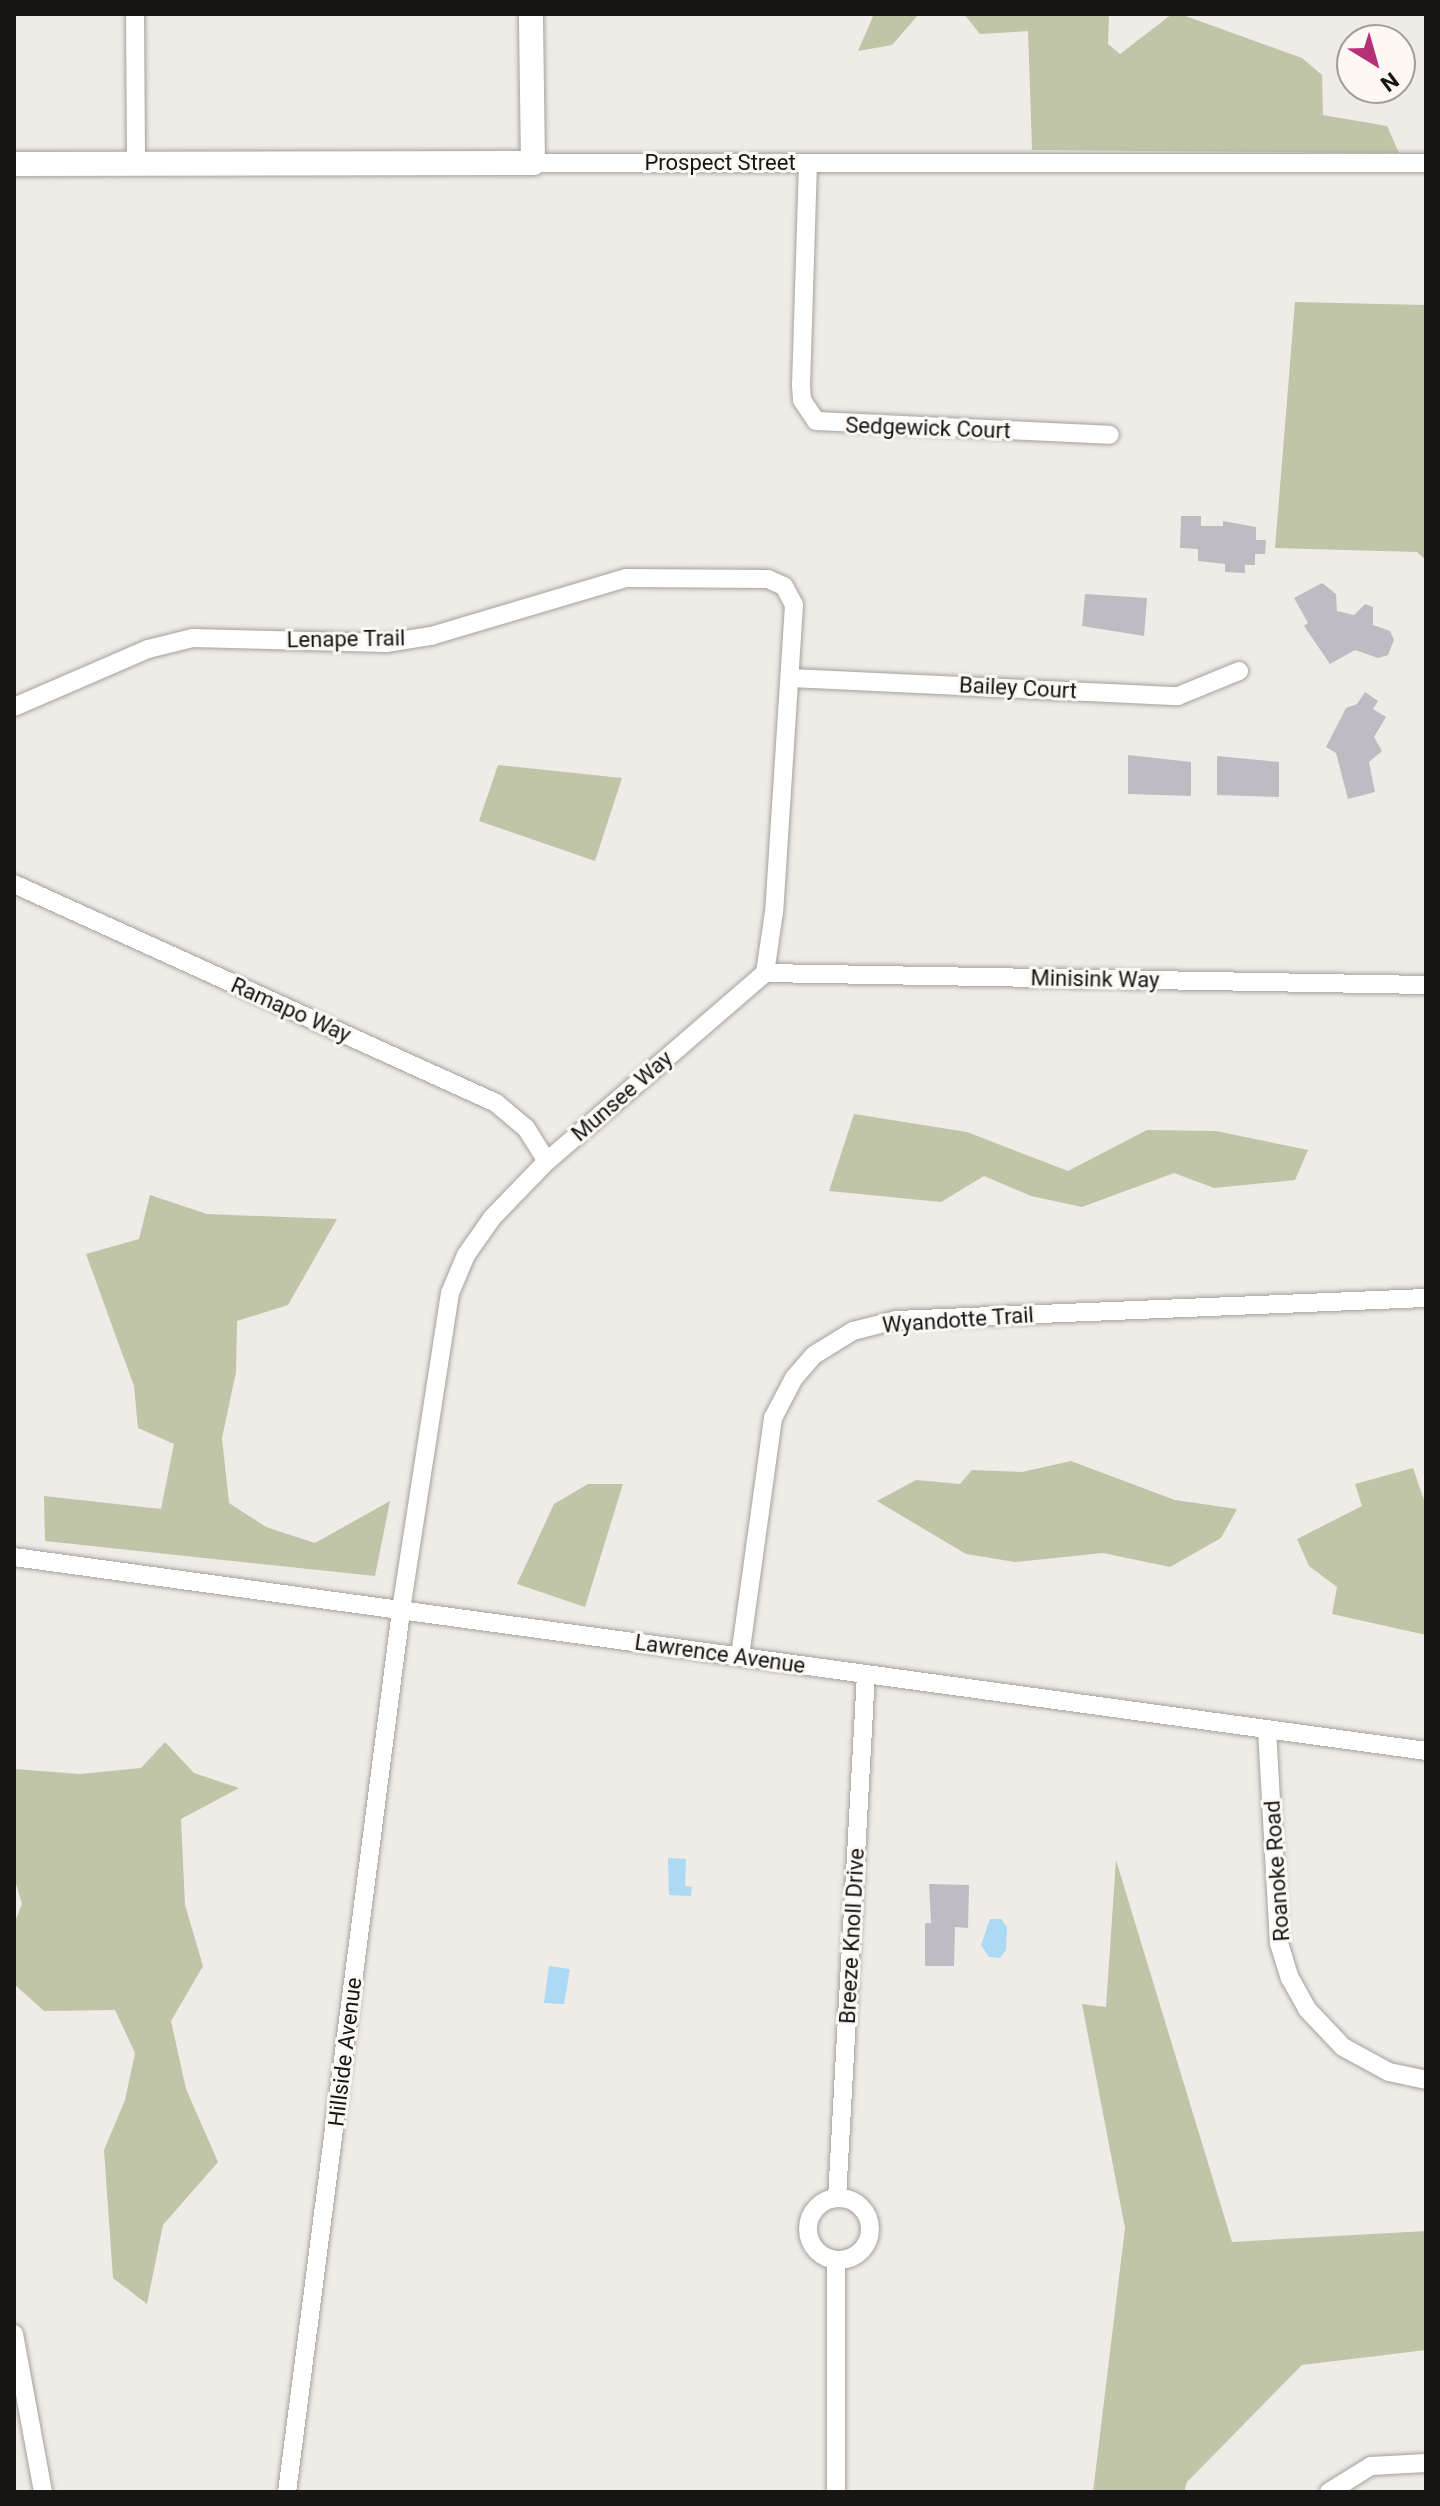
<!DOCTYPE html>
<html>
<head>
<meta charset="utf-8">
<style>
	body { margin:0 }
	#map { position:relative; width:1440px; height:2506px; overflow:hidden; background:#efebe6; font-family:Roboto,sans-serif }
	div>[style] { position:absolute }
	.green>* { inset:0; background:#c0c5a8 }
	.water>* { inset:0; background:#acd9f3 }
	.building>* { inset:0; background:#bebcc2 }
	.roads { filter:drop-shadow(0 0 2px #a5a19d) drop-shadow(0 0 2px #a5a19d) }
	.minor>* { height:18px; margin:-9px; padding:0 9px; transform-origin:9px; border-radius:9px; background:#fff }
	.minor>.ring { margin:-9px; padding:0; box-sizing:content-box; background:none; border:18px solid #fff; border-radius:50% }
	.tertiary>* { height:24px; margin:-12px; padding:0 12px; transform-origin:12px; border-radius:12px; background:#fff }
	span { translate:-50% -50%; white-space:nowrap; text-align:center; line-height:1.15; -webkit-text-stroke:6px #fdf8f4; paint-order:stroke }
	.street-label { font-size:22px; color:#161513 }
	.frame { position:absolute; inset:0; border:16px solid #161513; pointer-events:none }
	.north { position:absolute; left:1336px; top:24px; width:80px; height:80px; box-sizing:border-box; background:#fdf8f4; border:2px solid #a19d9a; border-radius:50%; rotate:143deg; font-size:22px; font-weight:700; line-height:32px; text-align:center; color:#161513 }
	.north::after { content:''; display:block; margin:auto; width:28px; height:36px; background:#b53177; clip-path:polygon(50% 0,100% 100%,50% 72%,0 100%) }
</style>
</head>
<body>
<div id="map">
	<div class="green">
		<div style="clip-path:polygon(874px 14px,919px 14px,892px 45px,858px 51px)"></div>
		<div style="clip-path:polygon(964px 14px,1109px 14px,1108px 44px,1120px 54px,1172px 14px,1180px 14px,1302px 58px,1322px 75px,1323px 115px,1387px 126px,1399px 153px,1032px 150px,1028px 31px,980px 34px)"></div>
		<div style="clip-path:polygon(1295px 302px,1426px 305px,1426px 560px,1417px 552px,1275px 548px)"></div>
		<div style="clip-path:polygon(498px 765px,622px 778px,595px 861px,479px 821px)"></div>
		<div style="clip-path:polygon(854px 1114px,967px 1132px,1068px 1171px,1147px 1130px,1216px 1131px,1308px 1150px,1295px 1180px,1214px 1188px,1174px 1173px,1082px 1207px,1031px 1196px,984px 1176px,941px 1202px,829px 1191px)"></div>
		<div style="clip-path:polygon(150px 1195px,207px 1214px,337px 1219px,288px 1305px,237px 1321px,236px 1372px,222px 1438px,229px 1503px,266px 1527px,315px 1543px,390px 1501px,375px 1576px,45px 1541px,44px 1496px,161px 1509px,174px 1444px,138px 1428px,134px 1386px,86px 1254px,139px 1239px)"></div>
		<div style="clip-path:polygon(1071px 1461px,1175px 1500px,1237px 1509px,1221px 1538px,1170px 1567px,1103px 1553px,1015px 1562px,966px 1554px,877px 1501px,916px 1480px,960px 1484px,972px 1470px,1022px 1472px)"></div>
		<div style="clip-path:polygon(1413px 1468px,1426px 1506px,1426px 1635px,1332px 1614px,1337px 1587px,1309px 1566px,1297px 1539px,1362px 1506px,1355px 1484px)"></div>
		<div style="clip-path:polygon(588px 1484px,623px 1484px,585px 1607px,517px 1584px,554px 1504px)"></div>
		<div style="clip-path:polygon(165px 1742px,194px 1773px,239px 1788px,181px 1819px,185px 1905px,203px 1966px,171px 2021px,186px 2089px,218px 2162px,163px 2225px,147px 2304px,113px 2278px,104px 2150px,125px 2100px,135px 2053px,115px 2010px,44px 2011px,14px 1984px,14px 1924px,22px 1904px,14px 1877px,14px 1769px,80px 1774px,141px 1768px)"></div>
		<div style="clip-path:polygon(1116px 1860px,1232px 2242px,1426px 2231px,1426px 2350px,1302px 2365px,1187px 2482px,1184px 2492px,1093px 2492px,1125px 2228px,1082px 2004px,1106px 2007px)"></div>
	</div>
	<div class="water">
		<div style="clip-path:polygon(668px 1858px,686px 1859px,685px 1886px,692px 1887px,691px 1896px,669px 1895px)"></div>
		<div style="clip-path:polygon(990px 1919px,1001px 1919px,1007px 1927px,1006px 1950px,1000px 1958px,989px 1957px,981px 1945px)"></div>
		<div style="clip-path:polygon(549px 1966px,570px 1969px,564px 2004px,544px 2003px)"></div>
	</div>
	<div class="building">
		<div style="clip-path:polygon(1181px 516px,1201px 516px,1201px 526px,1223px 526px,1223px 521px,1256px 527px,1256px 540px,1266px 540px,1265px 554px,1255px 554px,1255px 565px,1245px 565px,1245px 573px,1225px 572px,1225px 564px,1198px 561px,1198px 549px,1180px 548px)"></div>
		<div style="clip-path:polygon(1322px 583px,1336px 594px,1337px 611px,1354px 615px,1365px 604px,1373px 607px,1373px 625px,1390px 631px,1394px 640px,1388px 655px,1378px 658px,1355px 650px,1330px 664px,1304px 626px,1308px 623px,1294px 598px)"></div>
		<div style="clip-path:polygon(1085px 594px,1147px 598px,1144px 636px,1082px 626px)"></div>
		<div style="clip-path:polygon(1365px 692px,1378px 701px,1373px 709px,1386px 717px,1374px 737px,1382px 751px,1369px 762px,1375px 792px,1348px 799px,1336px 753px,1326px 747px,1346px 708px,1357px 704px)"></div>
		<div style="clip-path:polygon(1128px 755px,1191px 762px,1191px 796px,1128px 794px)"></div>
		<div style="clip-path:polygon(1217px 756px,1279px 762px,1279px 797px,1217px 795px)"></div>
		<div style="clip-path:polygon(929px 1884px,969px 1885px,968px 1928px,955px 1927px,954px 1966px,925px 1966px,925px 1923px,931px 1923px)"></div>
	</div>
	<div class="roads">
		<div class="minor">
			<div style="left:135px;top:14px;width:152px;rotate:89.6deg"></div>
			<div style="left:533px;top:163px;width:893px"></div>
			<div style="left:808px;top:163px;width:222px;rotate:91.8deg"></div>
			<div style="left:801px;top:385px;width:15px;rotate:86deg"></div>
			<div style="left:802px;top:400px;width:25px;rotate:56deg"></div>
			<div style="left:816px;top:421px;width:294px;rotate:2.7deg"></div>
			<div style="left:791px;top:678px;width:387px;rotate:2.7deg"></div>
			<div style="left:1178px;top:696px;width:66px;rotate:-22.3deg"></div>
			<div style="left:14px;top:707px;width:146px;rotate:-23.4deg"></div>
			<div style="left:148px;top:649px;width:46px;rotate:-13.7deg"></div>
			<div style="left:193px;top:638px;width:193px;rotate:1.5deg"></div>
			<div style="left:386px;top:643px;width:46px;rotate:-8.8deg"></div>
			<div style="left:431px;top:636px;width:203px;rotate:-16.6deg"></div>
			<div style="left:626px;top:578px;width:142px;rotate:0.4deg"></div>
			<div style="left:768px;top:579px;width:17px;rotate:24deg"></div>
			<div style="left:784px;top:586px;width:21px;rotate:62deg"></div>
			<div style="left:794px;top:605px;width:308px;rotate:93.7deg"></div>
			<div style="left:774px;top:912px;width:62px;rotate:98.4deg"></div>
			<div style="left:765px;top:973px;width:288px;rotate:139.2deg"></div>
			<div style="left:547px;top:1161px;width:79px;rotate:134deg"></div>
			<div style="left:492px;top:1218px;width:45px;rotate:125.1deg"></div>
			<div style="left:466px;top:1255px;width:41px;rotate:112.8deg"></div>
			<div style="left:450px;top:1293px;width:322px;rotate:98.8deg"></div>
			<div style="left:401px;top:1611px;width:888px;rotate:97.37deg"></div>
			<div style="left:14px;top:884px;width:529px;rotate:24.43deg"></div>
			<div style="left:496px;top:1103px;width:39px;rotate:40deg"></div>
			<div style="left:526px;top:1128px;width:39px;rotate:58deg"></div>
			<div style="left:765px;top:973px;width:661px;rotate:1.04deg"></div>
			<div style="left:14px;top:1557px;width:1425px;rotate:7.82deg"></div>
			<div style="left:740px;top:1656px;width:240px;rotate:-82.1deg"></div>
			<div style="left:773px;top:1418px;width:45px;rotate:-62.3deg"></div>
			<div style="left:794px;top:1378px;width:30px;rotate:-49deg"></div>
			<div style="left:814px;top:1355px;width:46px;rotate:-31.6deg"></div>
			<div style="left:853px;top:1331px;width:44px;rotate:-14.3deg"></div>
			<div style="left:896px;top:1320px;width:530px;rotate:-2.38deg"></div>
			<div style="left:1267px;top:1729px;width:214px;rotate:86.8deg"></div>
			<div style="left:1279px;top:1943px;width:37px;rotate:73deg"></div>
			<div style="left:1290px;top:1978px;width:35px;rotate:61deg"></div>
			<div style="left:1307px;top:2009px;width:52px;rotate:46.5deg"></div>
			<div style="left:1343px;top:2047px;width:52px;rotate:28.5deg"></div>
			<div style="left:1389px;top:2072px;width:38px;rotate:12deg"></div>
			<div style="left:837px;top:2198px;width:525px;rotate:-86.83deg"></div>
			<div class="ring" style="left:808px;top:2198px;width:44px;height:44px"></div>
			<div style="left:14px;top:2334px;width:161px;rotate:79.6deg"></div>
			<div style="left:836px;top:2492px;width:232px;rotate:-90deg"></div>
			<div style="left:1329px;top:2492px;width:49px;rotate:-31.8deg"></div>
			<div style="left:1371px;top:2466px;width:55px;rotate:-3.1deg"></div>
		</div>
		<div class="tertiary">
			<div style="left:14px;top:164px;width:519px;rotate:-0.11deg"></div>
			<div style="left:533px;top:163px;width:149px;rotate:-90.8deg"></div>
		</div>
	</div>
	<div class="street-label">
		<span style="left:720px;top:163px">Prospect Street</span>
		<span style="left:928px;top:428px;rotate:2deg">Sedgewick Court</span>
		<span style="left:346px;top:639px;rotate:-1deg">Lenape Trail</span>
		<span style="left:1018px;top:688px;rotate:3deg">Bailey Court</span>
		<span style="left:1095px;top:979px;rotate:1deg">Minisink Way</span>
		<span style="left:291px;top:1010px;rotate:24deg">Ramapo Way</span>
		<span style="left:622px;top:1096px;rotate:-41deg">Munsee Way</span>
		<span style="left:958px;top:1320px;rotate:-4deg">Wyandotte Trail</span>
		<span style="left:720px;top:1654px;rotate:8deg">Lawrence Avenue</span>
		<span style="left:1277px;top:1871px;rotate:-94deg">Roanoke Road</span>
		<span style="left:852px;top:1936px;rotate:-87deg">Breeze Knoll Drive</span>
		<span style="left:345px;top:2052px;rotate:-83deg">Hillside Avenue</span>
	</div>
	<div class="frame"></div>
	<div class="north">N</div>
</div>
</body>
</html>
